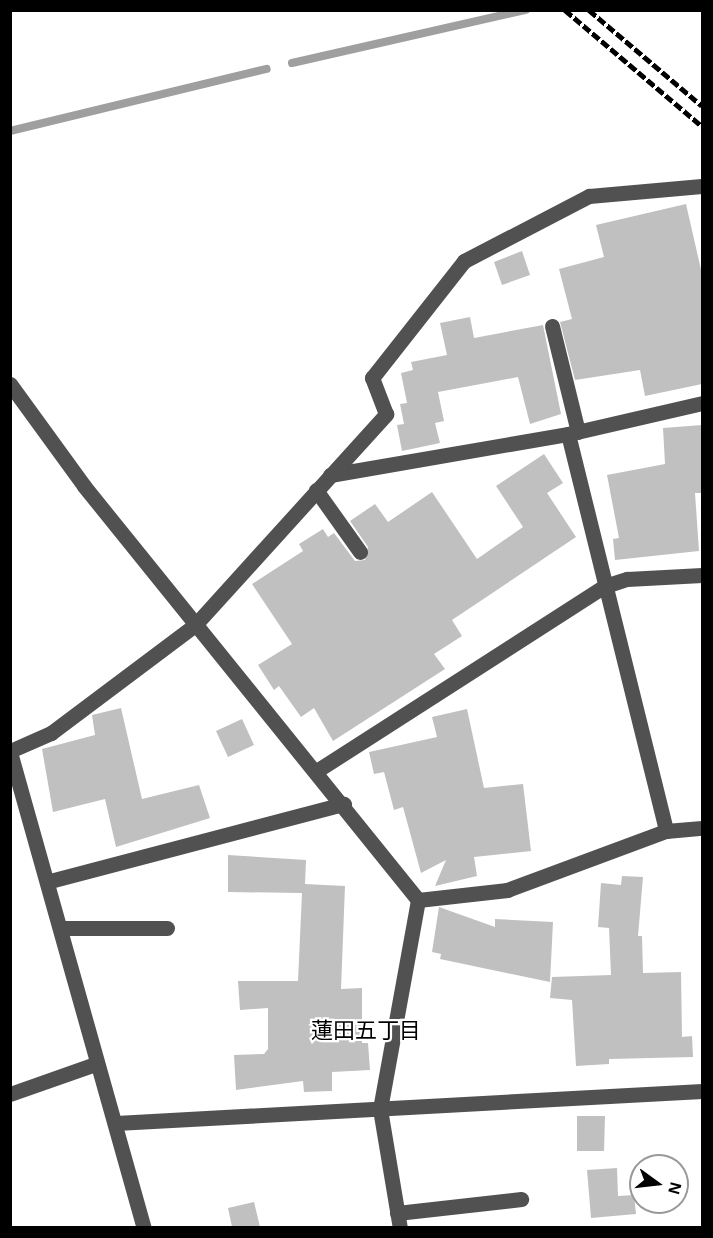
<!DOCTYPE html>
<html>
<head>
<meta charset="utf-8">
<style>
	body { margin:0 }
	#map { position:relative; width:713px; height:1238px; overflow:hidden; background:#fff; font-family:Helvetica,"Noto Sans JP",sans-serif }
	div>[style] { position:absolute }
	.stream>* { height:8px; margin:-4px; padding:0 4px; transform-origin:4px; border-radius:4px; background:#9f9f9f }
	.building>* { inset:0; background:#c0c0c0 }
	.minor>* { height:15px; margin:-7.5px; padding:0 7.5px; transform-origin:7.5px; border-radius:7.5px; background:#515151 }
	.rail>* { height:4.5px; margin-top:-2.25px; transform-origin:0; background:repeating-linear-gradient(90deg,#000 0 9px,transparent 0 12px) }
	span { translate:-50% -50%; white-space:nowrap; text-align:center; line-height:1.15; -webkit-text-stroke:4.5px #fff; paint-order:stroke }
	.neighbourhood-label { font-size:22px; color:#000 }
	.frame { position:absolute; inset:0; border:12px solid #000; pointer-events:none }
	.north { position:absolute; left:629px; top:1154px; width:60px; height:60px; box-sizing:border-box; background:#fff; border:2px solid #999; border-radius:50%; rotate:105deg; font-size:16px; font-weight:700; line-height:24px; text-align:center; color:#000 }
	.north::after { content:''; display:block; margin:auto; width:21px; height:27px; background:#000; clip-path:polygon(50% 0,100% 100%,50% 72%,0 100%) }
</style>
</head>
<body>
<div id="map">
	<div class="stream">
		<div style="left:292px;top:63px;width:240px;rotate:-12.8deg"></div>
		<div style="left:10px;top:131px;width:264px;rotate:-13.6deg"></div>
	</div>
	<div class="building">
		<div style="clip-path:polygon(686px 204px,702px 274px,702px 384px,645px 396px,640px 370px,575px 380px,560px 322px,572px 319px,559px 269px,604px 257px,596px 225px)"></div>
		<div style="clip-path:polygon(522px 251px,530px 275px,502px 285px,494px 262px)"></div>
		<div style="clip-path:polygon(470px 317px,474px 338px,543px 325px,561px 414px,530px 424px,518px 377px,438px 392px,444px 421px,435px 423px,440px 443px,402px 451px,397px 425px,404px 424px,400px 404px,407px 403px,401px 373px,413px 370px,411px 362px,447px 355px,440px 323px)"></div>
		<div style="clip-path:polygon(702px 425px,702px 493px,695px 493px,699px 551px,615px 560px,613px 539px,619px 538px,607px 475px,665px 464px,663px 428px)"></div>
		<div style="clip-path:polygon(544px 454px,563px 483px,547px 493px,576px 537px,452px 620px,462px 636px,434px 654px,445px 669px,333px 741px,314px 708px,301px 717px,279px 686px,274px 690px,258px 665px,292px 644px,252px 584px,303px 551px,299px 544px,323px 529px,328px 537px,334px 533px,355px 561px,365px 560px,368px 547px,350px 521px,375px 504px,388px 522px,432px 492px,477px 559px,523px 527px,496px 486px)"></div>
		<div style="clip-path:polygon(121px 708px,142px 799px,199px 785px,210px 818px,116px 847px,105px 799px,53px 812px,42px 749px,95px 735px,92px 715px)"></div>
		<div style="clip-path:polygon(467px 709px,484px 788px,523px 784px,531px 851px,474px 857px,477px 876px,435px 886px,446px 860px,421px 873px,403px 807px,394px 810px,384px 772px,374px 774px,369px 752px,437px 737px,432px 717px)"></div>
		<div style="clip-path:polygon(242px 719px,254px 745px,228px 757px,216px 731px)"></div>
		<div style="clip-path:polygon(228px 855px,306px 860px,305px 884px,345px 886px,341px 989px,362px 988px,362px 1043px,368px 1043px,370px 1070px,332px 1072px,332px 1091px,304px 1092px,303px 1081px,236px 1090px,234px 1055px,264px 1054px,268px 1049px,268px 1008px,240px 1010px,238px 981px,298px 981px,302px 893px,228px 892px)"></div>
		<div style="clip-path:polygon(622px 876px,643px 877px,638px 936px,642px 936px,643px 973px,681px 972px,682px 1037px,692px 1036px,693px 1057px,609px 1059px,609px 1064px,576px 1066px,572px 1000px,550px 998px,552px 977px,611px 975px,609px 928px,598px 927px,601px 883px,621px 885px)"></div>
		<div style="clip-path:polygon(439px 907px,495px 927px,495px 919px,553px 922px,550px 982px,440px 959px,441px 954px,432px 952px)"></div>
		<div style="clip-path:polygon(577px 1116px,605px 1116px,604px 1151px,577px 1151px)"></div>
		<div style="clip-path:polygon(617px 1168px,618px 1196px,634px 1195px,636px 1214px,591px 1218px,587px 1170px)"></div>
		<div style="clip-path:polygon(254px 1202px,260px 1227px,232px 1227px,228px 1208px)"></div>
	</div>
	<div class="minor">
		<div style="left:552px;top:326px;width:109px;rotate:76.2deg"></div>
		<div style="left:10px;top:384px;width:126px;rotate:54deg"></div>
		<div style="left:84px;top:486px;width:532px;rotate:51.1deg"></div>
		<div style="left:418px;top:900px;width:212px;rotate:100.3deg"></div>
		<div style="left:380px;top:1109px;width:121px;rotate:80.5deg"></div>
		<div style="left:568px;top:434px;width:409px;rotate:76.1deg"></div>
		<div style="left:330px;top:475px;width:242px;rotate:-9.8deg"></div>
		<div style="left:568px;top:434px;width:138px;rotate:-13deg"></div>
		<div style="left:316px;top:490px;width:76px;rotate:54.6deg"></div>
		<div style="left:10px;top:751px;width:45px;rotate:-23.7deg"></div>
		<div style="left:51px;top:733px;width:180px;rotate:-36.9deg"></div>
		<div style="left:195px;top:625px;width:285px;rotate:-47.8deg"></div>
		<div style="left:386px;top:414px;width:39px;rotate:-111deg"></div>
		<div style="left:372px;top:378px;width:149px;rotate:-51.8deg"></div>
		<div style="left:464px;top:261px;width:141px;rotate:-27.5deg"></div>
		<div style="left:589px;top:196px;width:113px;rotate:-5.1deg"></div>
		<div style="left:10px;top:752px;width:495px;rotate:74.3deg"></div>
		<div style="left:318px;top:770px;width:341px;rotate:-32.7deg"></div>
		<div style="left:605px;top:586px;width:23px;rotate:-18deg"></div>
		<div style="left:627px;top:579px;width:75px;rotate:-3.1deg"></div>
		<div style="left:50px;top:881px;width:304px;rotate:-14.7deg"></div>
		<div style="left:418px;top:900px;width:90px;rotate:-6.4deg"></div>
		<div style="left:507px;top:890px;width:170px;rotate:-20.4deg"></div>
		<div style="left:666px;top:831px;width:36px;rotate:-5deg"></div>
		<div style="left:62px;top:928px;width:105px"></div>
		<div style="left:10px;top:1094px;width:90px;rotate:-19.4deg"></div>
		<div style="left:116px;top:1123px;width:587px;rotate:-3.13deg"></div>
		<div style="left:397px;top:1213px;width:125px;rotate:-6.4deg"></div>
	</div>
	<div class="rail">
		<div style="left:565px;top:10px;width:180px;rotate:40.3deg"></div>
		<div style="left:589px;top:10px;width:148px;rotate:40.3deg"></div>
	</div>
	<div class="neighbourhood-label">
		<span style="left:366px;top:1031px">蓮田五丁目</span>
	</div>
	<div class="frame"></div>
	<div class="north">N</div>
</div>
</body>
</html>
